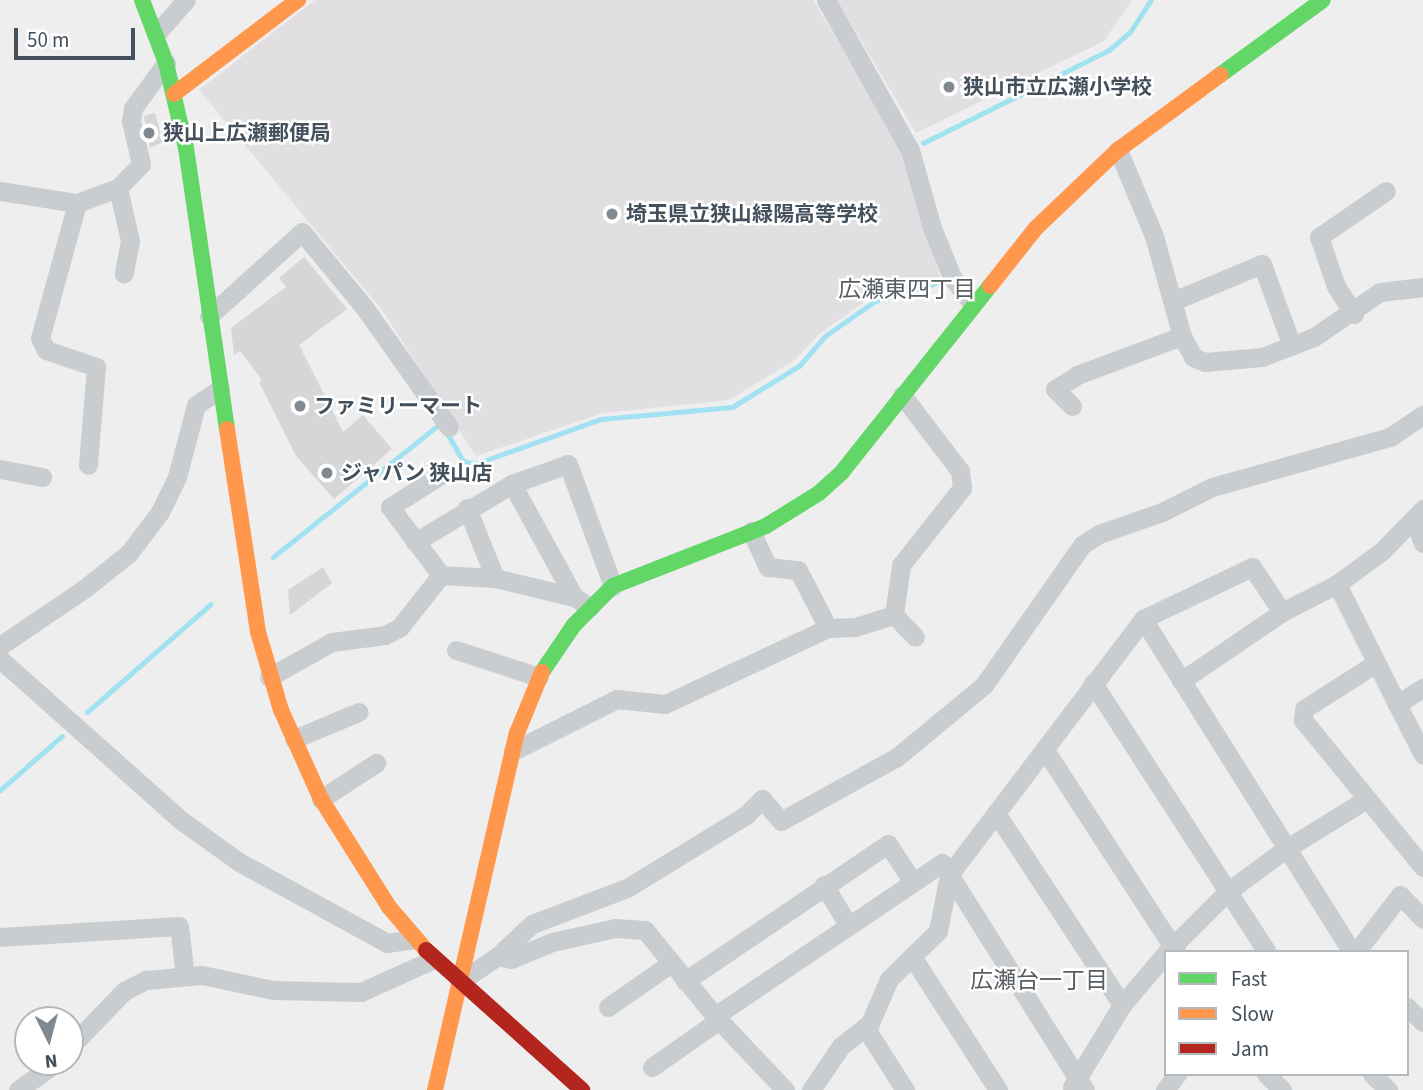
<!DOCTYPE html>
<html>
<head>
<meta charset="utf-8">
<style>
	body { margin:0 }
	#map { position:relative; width:1423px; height:1090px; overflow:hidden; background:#efeeee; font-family:"Source Sans 3","Noto Sans JP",sans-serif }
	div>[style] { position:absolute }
	.education>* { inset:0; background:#e1dfe1 }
	.stream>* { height:5px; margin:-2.5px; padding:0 2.5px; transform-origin:2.5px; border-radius:2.5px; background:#a1e1f2 }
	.building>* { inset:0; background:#d6d6d9 }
	.street>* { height:19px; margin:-9.5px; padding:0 9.5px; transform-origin:9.5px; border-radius:9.5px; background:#cacdcf }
	.fast>* { height:16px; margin:-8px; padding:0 8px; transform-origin:8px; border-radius:8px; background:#63d668 }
	.slow>* { height:16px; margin:-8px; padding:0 8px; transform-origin:8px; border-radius:8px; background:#ff974d }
	.jam>* { height:16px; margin:-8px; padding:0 8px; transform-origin:8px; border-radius:8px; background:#b3261e }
	.dots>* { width:19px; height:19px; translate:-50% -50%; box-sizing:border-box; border:4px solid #fff; border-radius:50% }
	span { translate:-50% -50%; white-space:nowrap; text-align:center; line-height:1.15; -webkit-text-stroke:5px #fff; paint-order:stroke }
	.poi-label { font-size:21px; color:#44515d; font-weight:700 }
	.left { translate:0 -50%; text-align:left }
	.neighbourhood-label { font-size:23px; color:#595e63 }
	.legend { position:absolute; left:1164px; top:950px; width:245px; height:126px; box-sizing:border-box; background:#fff; border:2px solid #b4b9be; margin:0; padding:9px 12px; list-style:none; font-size:21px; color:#44515d }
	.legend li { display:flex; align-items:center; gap:14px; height:35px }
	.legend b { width:35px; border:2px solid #b4b9be }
	.north { position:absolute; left:14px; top:1006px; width:70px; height:70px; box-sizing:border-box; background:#fff; border:2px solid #b4b9be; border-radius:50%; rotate:174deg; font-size:19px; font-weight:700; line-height:28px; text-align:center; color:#44515d }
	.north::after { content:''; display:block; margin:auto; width:24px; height:32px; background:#808890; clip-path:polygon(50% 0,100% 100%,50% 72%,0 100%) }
	.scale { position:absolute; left:14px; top:28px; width:121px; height:32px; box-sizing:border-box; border:4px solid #44515d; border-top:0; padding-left:9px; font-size:21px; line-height:24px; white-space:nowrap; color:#44515d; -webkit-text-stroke:5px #fff; paint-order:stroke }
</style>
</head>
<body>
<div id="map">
	<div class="education">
		<div style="clip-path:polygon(315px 0,813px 0,902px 148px,941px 280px,872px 296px,819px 334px,796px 359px,729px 400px,603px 413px,476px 456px,382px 310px,199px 90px)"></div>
		<div style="clip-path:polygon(837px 0,1132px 0,1104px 41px,916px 133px)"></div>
	</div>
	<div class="stream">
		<div style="left:923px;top:143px;width:208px;rotate:-26.6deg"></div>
		<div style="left:1109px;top:50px;width:28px;rotate:-41deg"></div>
		<div style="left:1130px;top:32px;width:38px;rotate:-57deg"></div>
		<div style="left:273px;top:557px;width:215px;rotate:-38.6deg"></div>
		<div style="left:441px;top:423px;width:44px;rotate:59.9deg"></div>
		<div style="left:463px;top:461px;width:12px;rotate:14deg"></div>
		<div style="left:475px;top:464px;width:134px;rotate:-19.7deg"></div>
		<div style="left:601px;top:419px;width:132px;rotate:-5.2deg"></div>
		<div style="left:732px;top:407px;width:79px;rotate:-31.5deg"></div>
		<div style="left:799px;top:366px;width:40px;rotate:-49deg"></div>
		<div style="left:825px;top:336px;width:61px;rotate:-35deg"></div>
		<div style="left:875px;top:301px;width:71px;rotate:-16.4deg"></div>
		<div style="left:87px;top:712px;width:164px;rotate:-41.1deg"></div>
		<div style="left:0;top:790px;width:82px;rotate:-41.1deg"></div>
	</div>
	<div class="building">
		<div style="clip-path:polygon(155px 113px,163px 142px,150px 148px,144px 116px)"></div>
		<div style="clip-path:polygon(304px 257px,347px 309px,299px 345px,343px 432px,363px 415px,392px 449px,334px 499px,296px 456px,259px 382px,262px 380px,240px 351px,234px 355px,231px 328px,286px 287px,279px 278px)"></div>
		<div style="clip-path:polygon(323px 567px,332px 583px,290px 615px,288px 590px)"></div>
	</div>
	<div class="street">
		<div style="left:826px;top:0;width:172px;rotate:60.8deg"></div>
		<div style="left:910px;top:150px;width:81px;rotate:74.2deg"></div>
		<div style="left:932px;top:228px;width:53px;rotate:67.8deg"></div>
		<div style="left:952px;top:277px;width:34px;rotate:53deg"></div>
		<div style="left:156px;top:34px;width:45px;rotate:-48.6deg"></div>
		<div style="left:1118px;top:150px;width:93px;rotate:67.3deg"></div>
		<div style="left:1154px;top:236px;width:104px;rotate:74.4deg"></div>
		<div style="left:1182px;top:336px;width:24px;rotate:62deg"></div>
		<div style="left:1193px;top:357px;width:13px;rotate:23deg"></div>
		<div style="left:1205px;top:362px;width:57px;rotate:-5deg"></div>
		<div style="left:1262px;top:357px;width:56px;rotate:-21deg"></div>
		<div style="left:1314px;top:337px;width:80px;rotate:-34.3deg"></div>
		<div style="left:1380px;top:292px;width:43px;rotate:-6.6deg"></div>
		<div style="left:118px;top:188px;width:33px;rotate:-46deg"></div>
		<div style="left:141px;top:164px;width:44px;rotate:-103.1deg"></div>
		<div style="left:131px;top:121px;width:13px;rotate:-81deg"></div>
		<div style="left:133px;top:108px;width:56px;rotate:-53.7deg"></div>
		<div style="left:0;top:191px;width:78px;rotate:8.9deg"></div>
		<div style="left:77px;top:203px;width:44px;rotate:-20.1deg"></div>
		<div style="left:118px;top:188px;width:54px;rotate:77.2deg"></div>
		<div style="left:130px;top:241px;width:33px;rotate:101deg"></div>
		<div style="left:77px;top:203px;width:140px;rotate:105.3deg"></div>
		<div style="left:40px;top:338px;width:13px;rotate:63deg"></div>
		<div style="left:46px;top:350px;width:53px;rotate:18.8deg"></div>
		<div style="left:96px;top:367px;width:98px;rotate:94.7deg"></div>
		<div style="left:1173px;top:301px;width:96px;rotate:-22.6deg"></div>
		<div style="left:1262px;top:264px;width:87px;rotate:69.9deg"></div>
		<div style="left:1354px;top:314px;width:33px;rotate:-123deg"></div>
		<div style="left:1336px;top:286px;width:52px;rotate:-109.1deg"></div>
		<div style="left:1319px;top:237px;width:81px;rotate:-34.5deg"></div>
		<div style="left:209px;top:316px;width:125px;rotate:-42.1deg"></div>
		<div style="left:302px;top:232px;width:97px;rotate:50.4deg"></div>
		<div style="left:364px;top:307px;width:147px;rotate:54.7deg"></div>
		<div style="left:902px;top:395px;width:96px;rotate:52.7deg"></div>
		<div style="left:960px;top:471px;width:17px;rotate:83deg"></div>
		<div style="left:962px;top:488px;width:98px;rotate:128.4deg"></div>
		<div style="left:901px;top:565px;width:50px;rotate:98deg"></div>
		<div style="left:894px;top:615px;width:30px;rotate:46deg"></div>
		<div style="left:1072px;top:406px;width:24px;rotate:-135deg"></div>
		<div style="left:1055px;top:389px;width:26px;rotate:-32deg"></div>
		<div style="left:1077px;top:375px;width:112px;rotate:-20.4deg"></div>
		<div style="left:0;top:469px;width:43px;rotate:10.8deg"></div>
		<div style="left:439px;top:476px;width:58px;rotate:147.7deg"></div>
		<div style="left:390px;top:507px;width:85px;rotate:53.1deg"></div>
		<div style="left:512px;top:484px;width:129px;rotate:61.2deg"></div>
		<div style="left:467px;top:508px;width:75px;rotate:68.2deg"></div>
		<div style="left:1423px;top:524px;width:8px;rotate:130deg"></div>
		<div style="left:1418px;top:530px;width:14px;rotate:69deg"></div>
		<div style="left:751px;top:531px;width:40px;rotate:65deg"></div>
		<div style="left:768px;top:567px;width:30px;rotate:6deg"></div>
		<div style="left:798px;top:570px;width:65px;rotate:62.7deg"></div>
		<div style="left:415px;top:542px;width:113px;rotate:-30.9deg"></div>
		<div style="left:512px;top:484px;width:59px;rotate:-19.7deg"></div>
		<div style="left:568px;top:464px;width:130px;rotate:69.8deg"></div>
		<div style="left:1337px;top:584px;width:134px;rotate:63.4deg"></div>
		<div style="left:1397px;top:704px;width:31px;rotate:-32deg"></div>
		<div style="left:1143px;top:619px;width:393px;rotate:57.9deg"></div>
		<div style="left:0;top:646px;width:102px;rotate:-34.2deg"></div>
		<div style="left:84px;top:589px;width:58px;rotate:-38.7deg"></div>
		<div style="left:129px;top:553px;width:51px;rotate:-52.9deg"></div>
		<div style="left:160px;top:512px;width:39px;rotate:-64deg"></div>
		<div style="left:177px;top:477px;width:74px;rotate:-75.2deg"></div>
		<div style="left:196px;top:405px;width:29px;rotate:-34deg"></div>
		<div style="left:456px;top:650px;width:87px;rotate:18deg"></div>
		<div style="left:0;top:659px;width:244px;rotate:41.7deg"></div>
		<div style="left:182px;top:821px;width:70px;rotate:35.7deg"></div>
		<div style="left:239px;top:862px;width:169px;rotate:28.7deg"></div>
		<div style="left:387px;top:943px;width:28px;rotate:-8deg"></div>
		<div style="left:1376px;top:663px;width:85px;rotate:147.4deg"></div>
		<div style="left:1304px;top:709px;width:11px;rotate:95deg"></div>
		<div style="left:1303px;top:720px;width:190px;rotate:50.8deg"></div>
		<div style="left:269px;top:677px;width:72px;rotate:-29.1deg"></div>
		<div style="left:332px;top:642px;width:53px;rotate:-7.5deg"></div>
		<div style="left:385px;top:635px;width:17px;rotate:-28deg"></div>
		<div style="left:400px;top:627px;width:66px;rotate:-51.7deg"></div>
		<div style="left:441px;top:575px;width:54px;rotate:3.2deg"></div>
		<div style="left:495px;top:578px;width:81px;rotate:13.5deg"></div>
		<div style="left:574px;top:597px;width:19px;rotate:32deg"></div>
		<div style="left:1181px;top:681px;width:122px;rotate:-34.3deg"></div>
		<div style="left:1282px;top:612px;width:62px;rotate:-27deg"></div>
		<div style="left:1337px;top:584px;width:56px;rotate:-36.3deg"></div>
		<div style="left:1382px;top:551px;width:59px;rotate:-45.7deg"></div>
		<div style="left:1093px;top:683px;width:320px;rotate:57.1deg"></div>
		<div style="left:1397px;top:704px;width:57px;rotate:63deg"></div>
		<div style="left:294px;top:739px;width:70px;rotate:-22.6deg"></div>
		<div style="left:1045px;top:750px;width:241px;rotate:57deg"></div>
		<div style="left:513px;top:751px;width:116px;rotate:-26.6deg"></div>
		<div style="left:617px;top:699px;width:48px;rotate:5.9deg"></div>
		<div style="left:665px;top:704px;width:180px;rotate:-25deg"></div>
		<div style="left:828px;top:628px;width:27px;rotate:-2deg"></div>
		<div style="left:855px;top:627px;width:41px;rotate:-17.1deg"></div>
		<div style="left:321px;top:799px;width:66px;rotate:-33.2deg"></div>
		<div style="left:996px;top:813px;width:230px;rotate:56.7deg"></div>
		<div style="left:824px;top:885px;width:44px;rotate:58.8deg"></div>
		<div style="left:0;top:937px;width:179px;rotate:-3.5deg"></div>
		<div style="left:179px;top:926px;width:50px;rotate:83.2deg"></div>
		<div style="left:1167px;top:952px;width:85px;rotate:-45deg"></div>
		<div style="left:1227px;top:892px;width:71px;rotate:-36.4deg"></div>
		<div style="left:1284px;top:850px;width:95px;rotate:-31.7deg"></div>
		<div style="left:1356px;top:952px;width:72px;rotate:-52.3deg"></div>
		<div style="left:1400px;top:895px;width:33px;rotate:46deg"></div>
		<div style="left:498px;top:956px;width:13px;rotate:13deg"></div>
		<div style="left:511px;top:959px;width:44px;rotate:-22.5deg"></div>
		<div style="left:552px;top:942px;width:65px;rotate:-12.5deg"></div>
		<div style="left:615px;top:928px;width:30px;rotate:4deg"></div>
		<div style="left:645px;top:930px;width:111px;rotate:50.9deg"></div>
		<div style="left:715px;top:1016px;width:102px;rotate:46.6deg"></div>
		<div style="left:913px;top:958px;width:157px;rotate:57.2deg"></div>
		<div style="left:685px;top:981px;width:245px;rotate:-34deg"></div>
		<div style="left:888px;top:844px;width:44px;rotate:57deg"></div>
		<div style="left:459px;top:982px;width:47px;rotate:-33.7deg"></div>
		<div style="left:498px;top:956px;width:47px;rotate:-43.3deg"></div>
		<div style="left:532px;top:924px;width:102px;rotate:-20.8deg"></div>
		<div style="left:627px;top:888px;width:140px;rotate:-31.5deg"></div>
		<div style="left:746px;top:815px;width:23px;rotate:-45deg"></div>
		<div style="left:762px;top:799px;width:29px;rotate:49deg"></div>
		<div style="left:781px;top:821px;width:132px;rotate:-28.9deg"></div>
		<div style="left:897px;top:757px;width:113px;rotate:-39.6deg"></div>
		<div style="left:984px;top:685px;width:171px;rotate:-55deg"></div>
		<div style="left:1082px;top:545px;width:20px;rotate:-33deg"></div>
		<div style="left:1099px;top:534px;width:67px;rotate:-19.2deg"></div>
		<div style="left:1162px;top:512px;width:56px;rotate:-26.6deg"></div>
		<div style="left:1212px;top:487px;width:185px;rotate:-15.7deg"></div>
		<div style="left:1390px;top:437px;width:40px;rotate:-34deg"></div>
		<div style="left:608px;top:1007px;width:77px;rotate:-34.9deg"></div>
		<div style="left:1407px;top:1007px;width:22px;rotate:43deg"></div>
		<div style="left:715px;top:1016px;width:274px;rotate:-34deg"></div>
		<div style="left:942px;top:863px;width:268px;rotate:57.8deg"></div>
		<div style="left:865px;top:1027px;width:75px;rotate:57.6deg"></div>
		<div style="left:70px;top:1047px;width:78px;rotate:-46deg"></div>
		<div style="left:124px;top:991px;width:25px;rotate:-27deg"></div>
		<div style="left:146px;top:980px;width:56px;rotate:-5.1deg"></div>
		<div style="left:202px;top:975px;width:73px;rotate:11.9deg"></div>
		<div style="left:273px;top:990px;width:88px;rotate:1.3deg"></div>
		<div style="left:361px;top:992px;width:80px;rotate:-24.3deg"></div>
		<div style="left:652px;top:1067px;width:82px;rotate:-35deg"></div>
		<div style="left:1266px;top:1074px;width:23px;rotate:45deg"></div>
		<div style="left:1372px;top:1074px;width:23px;rotate:45deg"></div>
		<div style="left:1072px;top:1087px;width:96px;rotate:-58.6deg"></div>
		<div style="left:1122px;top:1005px;width:68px;rotate:-49.8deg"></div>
		<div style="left:18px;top:1090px;width:48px;rotate:-35.7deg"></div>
		<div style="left:811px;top:1090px;width:53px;rotate:-55.7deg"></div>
		<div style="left:841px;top:1046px;width:37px;rotate:-38deg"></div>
		<div style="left:870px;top:1023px;width:48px;rotate:-66.6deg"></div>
		<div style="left:889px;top:979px;width:69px;rotate:-44.4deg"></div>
		<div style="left:938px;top:931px;width:57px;rotate:-78.9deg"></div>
		<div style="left:949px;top:875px;width:321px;rotate:-52.8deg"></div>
		<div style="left:1143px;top:619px;width:121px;rotate:-25.5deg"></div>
		<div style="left:1252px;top:567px;width:54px;rotate:56.3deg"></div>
		<div style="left:1165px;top:1090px;width:20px;rotate:-53deg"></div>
	</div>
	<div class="fast">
		<div style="left:142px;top:0;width:67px;rotate:69.1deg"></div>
		<div style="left:166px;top:63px;width:87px;rotate:76.8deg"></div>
		<div style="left:186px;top:148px;width:284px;rotate:81.7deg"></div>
		<div style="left:1220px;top:75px;width:127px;rotate:-36.1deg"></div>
		<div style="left:542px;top:672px;width:57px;rotate:-55.8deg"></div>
		<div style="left:574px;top:625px;width:55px;rotate:-45deg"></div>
		<div style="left:613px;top:586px;width:164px;rotate:-21.4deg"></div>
		<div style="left:766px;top:526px;width:62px;rotate:-31.9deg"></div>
		<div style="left:819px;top:493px;width:31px;rotate:-42deg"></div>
		<div style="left:842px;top:472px;width:238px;rotate:-51.5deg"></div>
	</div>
	<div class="slow">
		<div style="left:174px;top:94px;width:156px;rotate:-37.2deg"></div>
		<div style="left:990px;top:286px;width:74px;rotate:-51.6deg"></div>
		<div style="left:1036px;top:228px;width:113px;rotate:-43.6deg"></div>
		<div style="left:1118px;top:150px;width:127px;rotate:-36.3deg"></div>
		<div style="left:227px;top:429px;width:205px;rotate:81.3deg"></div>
		<div style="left:258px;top:632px;width:81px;rotate:73.6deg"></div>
		<div style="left:281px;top:710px;width:98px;rotate:65.8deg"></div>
		<div style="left:321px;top:799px;width:128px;rotate:57.8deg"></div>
		<div style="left:389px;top:907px;width:57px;rotate:49.3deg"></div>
		<div style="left:435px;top:1090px;width:366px;rotate:-77.1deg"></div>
		<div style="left:517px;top:733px;width:66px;rotate:-67.7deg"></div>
	</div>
	<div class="jam">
		<div style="left:426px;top:950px;width:210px;rotate:41.9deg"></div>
	</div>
	<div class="dots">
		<div style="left:949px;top:87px;background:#808890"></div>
		<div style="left:149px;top:133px;background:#808890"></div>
		<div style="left:612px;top:214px;background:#808890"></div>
		<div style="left:300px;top:406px;background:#808890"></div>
		<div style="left:327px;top:473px;background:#808890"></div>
	</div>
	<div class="poi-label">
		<span class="left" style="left:963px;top:87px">狭山市立広瀬小学校</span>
		<span class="left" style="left:163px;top:133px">狭山上広瀬郵便局</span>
		<span class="left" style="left:626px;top:214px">埼玉県立狭山緑陽高等学校</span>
		<span class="left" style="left:314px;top:406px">ファミリーマート</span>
		<span class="left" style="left:341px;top:473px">ジャパン 狭山店</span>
	</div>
	<div class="neighbourhood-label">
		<span style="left:907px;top:290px">広瀬東四丁目</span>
		<span style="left:1039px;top:981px">広瀬台一丁目</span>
	</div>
	<ul class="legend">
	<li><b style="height:9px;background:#63d668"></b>Fast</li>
	<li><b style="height:9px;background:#ff974d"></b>Slow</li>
	<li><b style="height:9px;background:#b3261e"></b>Jam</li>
	</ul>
	<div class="north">N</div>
	<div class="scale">50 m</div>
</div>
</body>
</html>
